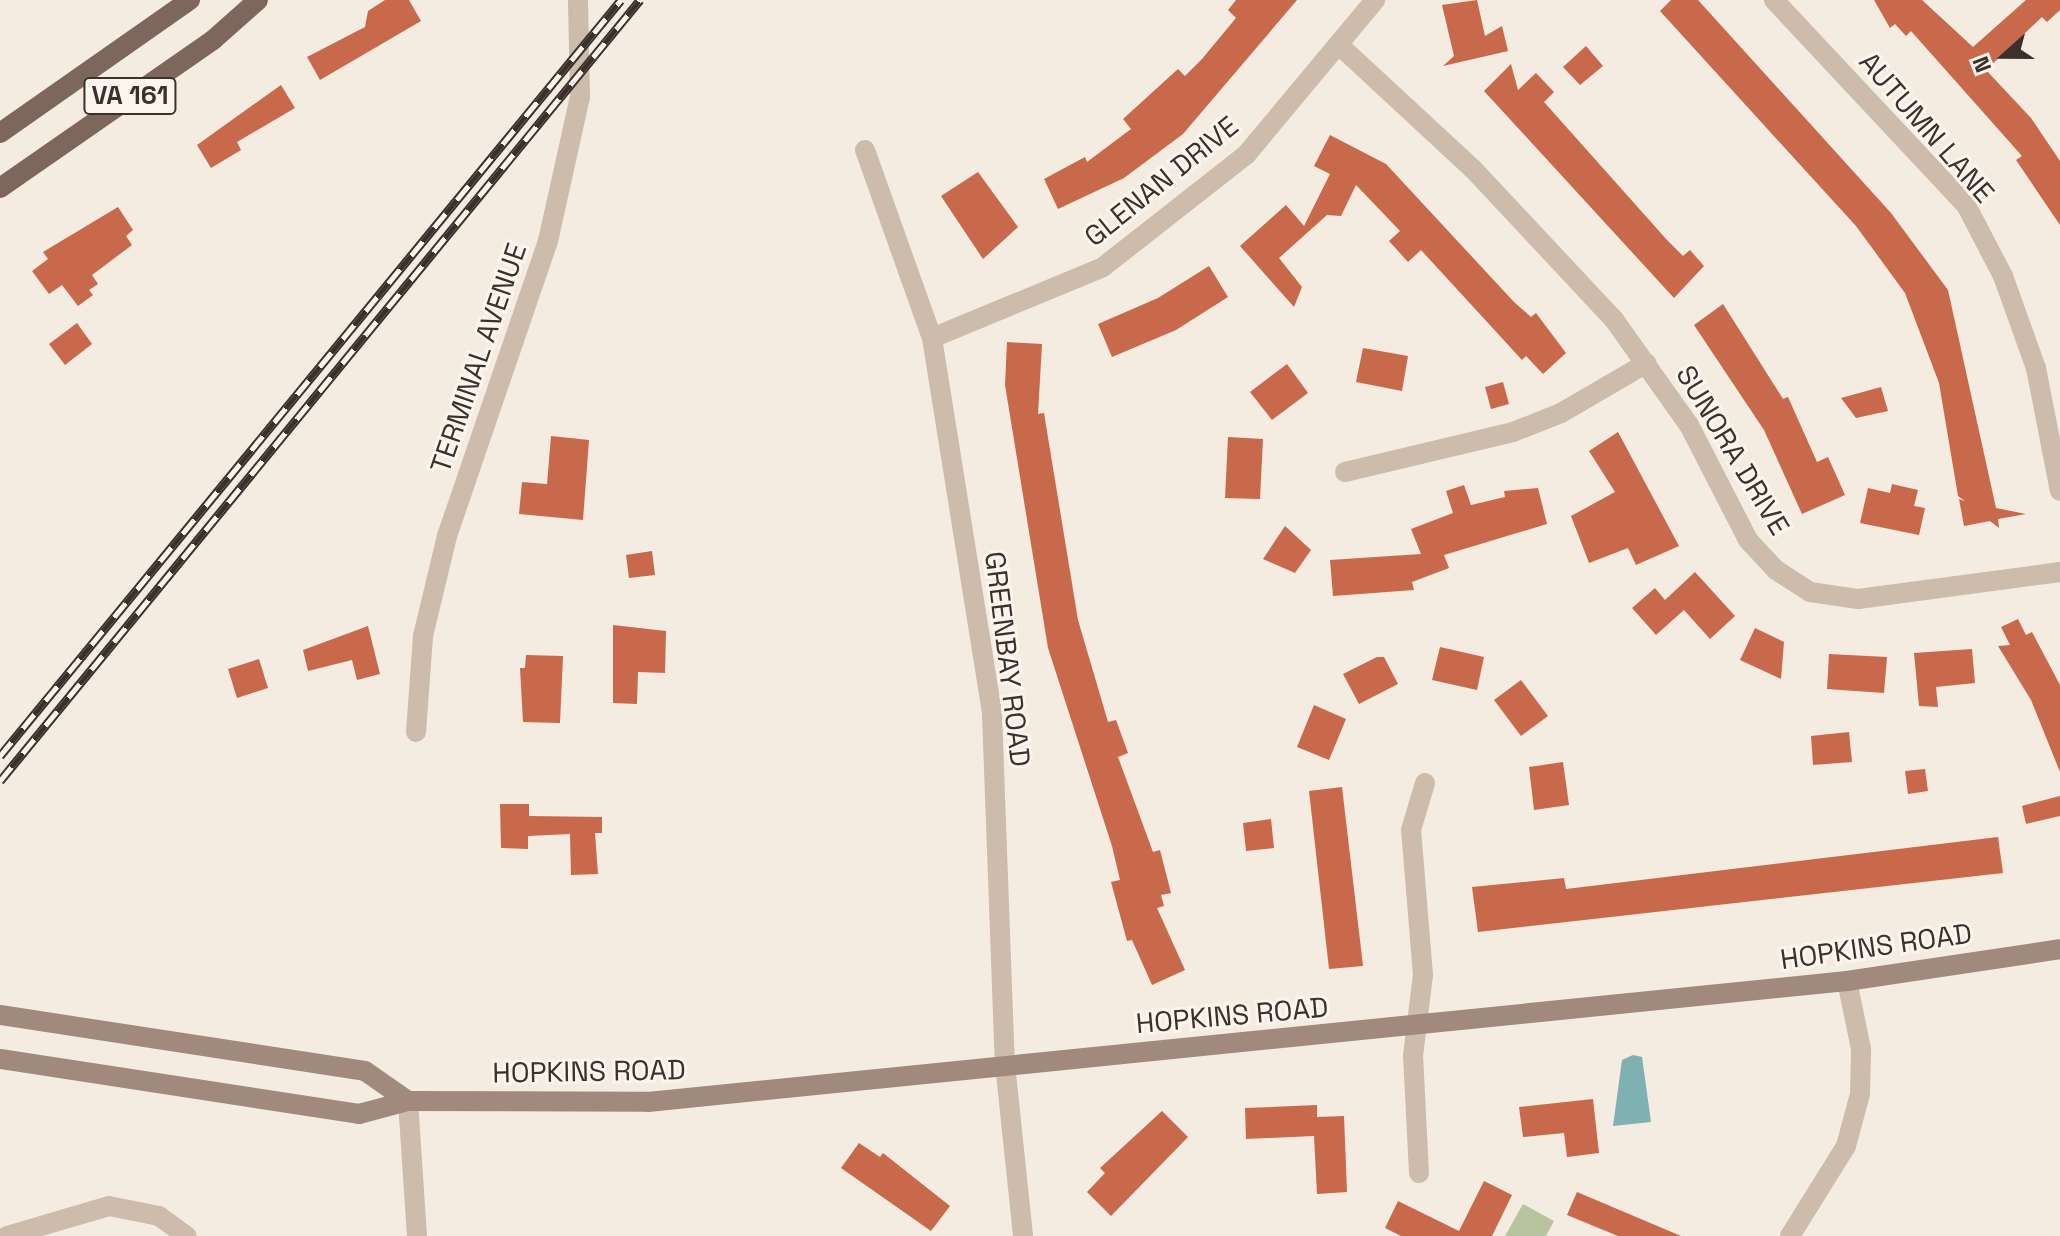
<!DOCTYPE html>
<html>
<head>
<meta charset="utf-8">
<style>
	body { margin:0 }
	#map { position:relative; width:2060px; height:1236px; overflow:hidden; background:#f4ebe1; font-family:"Space Grotesk",sans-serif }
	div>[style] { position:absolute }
	.green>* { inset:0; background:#b8c4a0 }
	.water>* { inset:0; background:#7fb0b2 }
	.building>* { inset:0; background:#c8694b }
	.minor>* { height:20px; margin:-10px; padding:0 10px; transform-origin:10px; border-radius:10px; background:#cdbbac }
	.tertiary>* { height:20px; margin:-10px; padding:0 10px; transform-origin:10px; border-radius:10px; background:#cdbbac }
	.secondary>* { height:20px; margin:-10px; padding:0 10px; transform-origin:10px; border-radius:10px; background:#a18a7d }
	.primary>* { height:20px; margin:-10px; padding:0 10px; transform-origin:10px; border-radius:10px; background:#7d675c }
	.rail>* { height:9px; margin-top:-4.5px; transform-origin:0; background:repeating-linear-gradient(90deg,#fbf5ee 0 18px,#3b302b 0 36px); box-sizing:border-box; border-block:2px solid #3b302b }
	span { translate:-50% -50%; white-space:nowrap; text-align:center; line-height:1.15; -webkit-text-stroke:6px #fbf5ee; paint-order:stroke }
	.shield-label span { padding:2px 6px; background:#fbf5ee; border:2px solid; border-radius:6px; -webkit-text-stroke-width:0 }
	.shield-label { font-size:26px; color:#3b302b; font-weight:700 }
	.street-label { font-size:28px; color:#3b302b }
	.north { position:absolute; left:1964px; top:16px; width:80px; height:80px; -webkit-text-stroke:6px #fbf5ee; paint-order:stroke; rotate:249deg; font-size:22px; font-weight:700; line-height:32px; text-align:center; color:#3b302b }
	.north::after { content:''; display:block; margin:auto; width:28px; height:36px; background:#3b302b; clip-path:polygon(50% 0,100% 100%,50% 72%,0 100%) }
</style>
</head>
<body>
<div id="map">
	<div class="green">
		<div style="clip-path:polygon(1523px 1204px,1554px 1221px,1546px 1236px,1505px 1236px)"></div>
	</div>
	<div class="water">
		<div style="clip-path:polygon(1633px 1055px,1642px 1057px,1651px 1122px,1613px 1126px,1622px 1060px)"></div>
	</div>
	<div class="building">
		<div style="clip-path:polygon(385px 0,409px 0,421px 21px,320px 80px,307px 57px,365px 27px,368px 11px)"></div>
		<div style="clip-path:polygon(1236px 0,1297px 0,1183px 134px,1124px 178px,1058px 209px,1044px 179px,1085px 157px,1087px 162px,1131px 129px,1123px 119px,1178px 69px,1185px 76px,1202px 59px,1236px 18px,1228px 10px)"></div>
		<div style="clip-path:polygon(1477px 0,1485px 36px,1502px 26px,1508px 51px,1443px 66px,1454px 56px,1442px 5px)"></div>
		<div style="clip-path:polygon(1671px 0,1698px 0,1891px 213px,1948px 290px,1996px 508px,2026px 514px,1998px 519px,1999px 528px,1990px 521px,1964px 526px,1959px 499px,1965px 501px,1958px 496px,1939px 383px,1905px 293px,1856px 226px,1660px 11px)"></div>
		<div style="clip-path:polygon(1874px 0,1922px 0,1973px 47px,2026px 0,2060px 0,2060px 10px,2047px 22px,2042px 17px,1986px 70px,2031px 118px,2060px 161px,2060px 225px,2016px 160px,2022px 156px,1911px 31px,1906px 36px,1895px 24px,1890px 28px)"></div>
		<div style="clip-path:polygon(1586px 46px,1603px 66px,1580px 85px,1563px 67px)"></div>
		<div style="clip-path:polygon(1511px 64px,1518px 90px,1536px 73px,1554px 92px,1544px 102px,1667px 240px,1683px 256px,1690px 250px,1704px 266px,1674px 298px,1484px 91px)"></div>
		<div style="clip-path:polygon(281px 85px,295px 108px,237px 142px,241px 150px,211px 168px,197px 145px)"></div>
		<div style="clip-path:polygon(1330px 135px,1386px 164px,1514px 302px,1531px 317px,1536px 313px,1566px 353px,1543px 374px,1526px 356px,1522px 360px,1421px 250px,1408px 262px,1389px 241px,1400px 231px,1356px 185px,1341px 216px,1327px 215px,1279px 258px,1302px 287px,1294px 307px,1240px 246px,1286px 205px,1304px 226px,1330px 174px,1314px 166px)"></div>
		<div style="clip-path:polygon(978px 172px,1018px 227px,983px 259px,941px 196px)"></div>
		<div style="clip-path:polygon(118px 207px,133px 230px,126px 236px,132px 245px,92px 275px,98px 284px,89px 290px,93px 295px,78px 306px,62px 285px,49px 294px,32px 271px,48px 259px,43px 252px)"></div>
		<div style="clip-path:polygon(1209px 266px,1228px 297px,1176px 330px,1112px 357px,1098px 324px,1158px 298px)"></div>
		<div style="clip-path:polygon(1723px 304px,1783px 399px,1788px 397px,1817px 462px,1828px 457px,1845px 495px,1802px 514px,1764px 430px,1694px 325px)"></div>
		<div style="clip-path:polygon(77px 323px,92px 344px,65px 365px,49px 344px)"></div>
		<div style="clip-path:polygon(1007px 342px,1042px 344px,1038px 414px,1044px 413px,1078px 620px,1108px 722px,1116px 720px,1128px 753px,1118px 757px,1153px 852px,1160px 850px,1171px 893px,1161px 895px,1164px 906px,1157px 908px,1185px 970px,1152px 985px,1132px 940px,1127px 941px,1111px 882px,1120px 880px,1112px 846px,1048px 648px,1005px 385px)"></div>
		<div style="clip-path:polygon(1363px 348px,1408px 356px,1402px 391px,1356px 382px)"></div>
		<div style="clip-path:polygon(1287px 364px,1308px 393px,1272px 420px,1250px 392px)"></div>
		<div style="clip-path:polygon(1503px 382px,1509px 404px,1491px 409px,1485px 387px)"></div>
		<div style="clip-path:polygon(1881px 387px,1888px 411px,1856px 418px,1841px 398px)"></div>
		<div style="clip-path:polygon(1618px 432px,1679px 546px,1636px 565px,1628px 548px,1589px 563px,1571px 516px,1615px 492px,1589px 451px)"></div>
		<div style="clip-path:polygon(551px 436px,589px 440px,583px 520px,519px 514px,522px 482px,547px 484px)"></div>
		<div style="clip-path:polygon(1228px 437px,1263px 439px,1260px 499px,1225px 498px)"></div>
		<div style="clip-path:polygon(1892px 484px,1918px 490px,1914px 506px,1925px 508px,1919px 535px,1860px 523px,1868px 488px,1890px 493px)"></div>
		<div style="clip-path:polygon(1464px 485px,1471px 505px,1505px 497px,1504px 491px,1538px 488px,1547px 524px,1444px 555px,1449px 568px,1412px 582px,1414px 590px,1333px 596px,1330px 560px,1421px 554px,1411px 529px,1453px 513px,1446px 491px)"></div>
		<div style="clip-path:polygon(1285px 526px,1311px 550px,1295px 573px,1263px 559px)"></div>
		<div style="clip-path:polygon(652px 551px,655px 575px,629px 578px,626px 555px)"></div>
		<div style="clip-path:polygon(1695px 572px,1735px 616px,1710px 639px,1684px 610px,1656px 635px,1632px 608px,1655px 588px,1665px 600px)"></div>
		<div style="clip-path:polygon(2018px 619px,2026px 635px,2032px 632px,2060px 685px,2060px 772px,2031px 700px,1998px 646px,2010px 645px,2001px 627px)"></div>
		<div style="clip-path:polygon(613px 625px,666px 631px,665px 673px,638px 672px,637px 704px,613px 703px)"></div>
		<div style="clip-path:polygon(368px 626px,380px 674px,357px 680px,352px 660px,308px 671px,303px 650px)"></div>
		<div style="clip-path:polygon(1755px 628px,1784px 642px,1781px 679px,1740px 660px)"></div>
		<div style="clip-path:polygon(1440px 647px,1484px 657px,1477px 690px,1432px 680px)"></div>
		<div style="clip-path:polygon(1972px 649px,1975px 683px,1936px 687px,1938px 707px,1919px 706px,1914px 653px)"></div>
		<div style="clip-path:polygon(1829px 654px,1887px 657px,1884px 693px,1827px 689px)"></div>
		<div style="clip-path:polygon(526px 655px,563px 656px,560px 723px,523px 722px,520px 668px,525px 668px)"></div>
		<div style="clip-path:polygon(1377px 657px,1384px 657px,1398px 684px,1359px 704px,1343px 674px)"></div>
		<div style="clip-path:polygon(259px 659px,268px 688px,237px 698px,228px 669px)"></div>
		<div style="clip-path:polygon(1521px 680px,1548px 716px,1521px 736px,1494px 700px)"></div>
		<div style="clip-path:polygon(1314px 705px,1346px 719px,1329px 760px,1297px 747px)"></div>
		<div style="clip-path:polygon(1849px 732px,1852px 762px,1813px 765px,1811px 736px)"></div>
		<div style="clip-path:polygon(1563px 762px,1569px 805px,1534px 810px,1529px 767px)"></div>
		<div style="clip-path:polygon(1925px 769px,1928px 791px,1908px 794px,1905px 771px)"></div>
		<div style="clip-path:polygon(1342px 787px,1363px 966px,1329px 969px,1309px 791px)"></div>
		<div style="clip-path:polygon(2060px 796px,2060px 816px,2026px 824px,2022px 806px)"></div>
		<div style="clip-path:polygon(500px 804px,529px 804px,529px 816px,602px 817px,602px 833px,595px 833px,598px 874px,571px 875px,570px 834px,528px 836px,528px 849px,501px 848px)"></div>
		<div style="clip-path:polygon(1271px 819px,1274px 848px,1246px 851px,1243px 823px)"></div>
		<div style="clip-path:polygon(1998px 837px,2003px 873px,1478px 932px,1472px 887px,1564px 878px,1566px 889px)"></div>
		<div style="clip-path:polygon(1593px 1099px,1599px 1153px,1567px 1157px,1564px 1133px,1523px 1137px,1519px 1107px)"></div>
		<div style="clip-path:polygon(1317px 1105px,1317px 1117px,1344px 1116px,1347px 1192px,1317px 1194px,1314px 1136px,1246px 1139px,1245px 1108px)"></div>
		<div style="clip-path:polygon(1162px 1111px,1188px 1137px,1111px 1216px,1087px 1192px,1105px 1173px,1100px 1168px)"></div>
		<div style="clip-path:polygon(859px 1143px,880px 1157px,883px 1153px,950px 1206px,931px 1231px,841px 1168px)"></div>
		<div style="clip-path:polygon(1484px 1181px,1512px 1195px,1492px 1236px,1401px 1236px,1385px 1228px,1398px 1201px,1459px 1231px)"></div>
		<div style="clip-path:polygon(1577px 1192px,1681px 1236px,1618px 1236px,1567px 1215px)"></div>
	</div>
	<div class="minor">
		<div style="left:1774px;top:0;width:281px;rotate:46.9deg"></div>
		<div style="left:1966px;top:205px;width:80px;rotate:62.5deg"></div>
		<div style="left:2003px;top:276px;width:98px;rotate:70.3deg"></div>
		<div style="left:2036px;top:368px;width:125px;rotate:79deg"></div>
		<div style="left:1339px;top:45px;width:183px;rotate:42.8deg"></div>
		<div style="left:1473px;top:169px;width:208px;rotate:46.9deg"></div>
		<div style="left:1615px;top:321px;width:128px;rotate:54.6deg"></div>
		<div style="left:1689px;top:425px;width:129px;rotate:62.8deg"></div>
		<div style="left:1748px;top:540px;width:41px;rotate:47deg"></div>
		<div style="left:1776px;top:570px;width:40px;rotate:32.9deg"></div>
		<div style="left:1810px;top:592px;width:49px;rotate:8.3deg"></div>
		<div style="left:1858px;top:599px;width:204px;rotate:-7.6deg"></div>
		<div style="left:865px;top:150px;width:200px;rotate:70.4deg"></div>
		<div style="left:932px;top:338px;width:381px;rotate:80.9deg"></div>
		<div style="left:992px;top:714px;width:350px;rotate:87.9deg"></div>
		<div style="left:1005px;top:1064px;width:173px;rotate:84deg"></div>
		<div style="left:932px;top:338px;width:185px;rotate:-22.5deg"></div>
		<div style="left:1103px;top:267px;width:182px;rotate:-38.1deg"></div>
		<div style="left:1246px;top:155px;width:202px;rotate:-50.2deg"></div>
		<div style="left:1345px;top:472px;width:173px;rotate:-13.4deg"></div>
		<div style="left:1513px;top:432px;width:52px;rotate:-21.6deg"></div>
		<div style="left:1561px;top:413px;width:99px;rotate:-30.2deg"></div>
		<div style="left:416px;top:732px;width:96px;rotate:-85.8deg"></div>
		<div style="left:423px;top:636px;width:103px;rotate:-76.5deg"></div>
		<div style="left:447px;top:536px;width:312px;rotate:-71.1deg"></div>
		<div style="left:548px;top:241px;width:148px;rotate:-77.5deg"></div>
		<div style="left:580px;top:97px;width:97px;rotate:-91.2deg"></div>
		<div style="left:1419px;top:1173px;width:117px;rotate:-92.9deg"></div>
		<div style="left:1413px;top:1056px;width:82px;rotate:-83deg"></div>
		<div style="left:1423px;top:975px;width:145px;rotate:-94.7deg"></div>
		<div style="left:1411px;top:830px;width:49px;rotate:-73.4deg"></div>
		<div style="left:7px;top:1236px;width:106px;rotate:-16.4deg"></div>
		<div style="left:109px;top:1206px;width:51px;rotate:11.3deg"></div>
		<div style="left:159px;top:1216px;width:34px;rotate:36deg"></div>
		<div style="left:1790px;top:1236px;width:106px;rotate:-58.1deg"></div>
		<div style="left:1846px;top:1146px;width:54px;rotate:-74.9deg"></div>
		<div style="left:1860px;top:1094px;width:45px;rotate:-88.7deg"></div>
		<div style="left:1861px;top:1049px;width:69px;rotate:-101.6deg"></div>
	</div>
	<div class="tertiary">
		<div style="left:408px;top:1101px;width:135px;rotate:86.2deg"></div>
	</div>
	<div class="secondary">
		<div style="left:0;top:1015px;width:369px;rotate:8.7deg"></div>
		<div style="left:365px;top:1071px;width:52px;rotate:34.9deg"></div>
		<div style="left:0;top:1059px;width:363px;rotate:8.7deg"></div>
		<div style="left:359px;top:1114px;width:51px;rotate:-14.9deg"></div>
		<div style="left:408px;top:1101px;width:240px;rotate:0.2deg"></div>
		<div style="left:648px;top:1102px;width:1205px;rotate:-5.76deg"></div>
		<div style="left:1847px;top:981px;width:215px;rotate:-8.5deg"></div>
	</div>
	<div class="primary">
		<div style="left:0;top:133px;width:232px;rotate:-35deg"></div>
		<div style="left:0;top:188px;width:259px;rotate:-34.8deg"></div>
		<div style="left:213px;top:40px;width:60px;rotate:-41.6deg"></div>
	</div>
	<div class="rail">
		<div style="left:0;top:756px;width:978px;rotate:-50.6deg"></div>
		<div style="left:0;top:781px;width:1010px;rotate:-50.67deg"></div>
	</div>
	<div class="shield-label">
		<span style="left:130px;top:96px">VA 161</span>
	</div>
	<div class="street-label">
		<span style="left:1927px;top:127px;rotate:49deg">AUTUMN LANE</span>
		<span style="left:1161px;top:181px;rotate:-39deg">GLENAN DRIVE</span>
		<span style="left:478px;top:358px;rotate:-71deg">TERMINAL AVENUE</span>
		<span style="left:1733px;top:450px;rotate:59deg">SUNORA DRIVE</span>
		<span style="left:1008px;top:659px;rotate:83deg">GREENBAY ROAD</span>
		<span style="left:1876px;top:946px;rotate:-8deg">HOPKINS ROAD</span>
		<span style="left:1232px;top:1015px;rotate:-5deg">HOPKINS ROAD</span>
		<span style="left:589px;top:1071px;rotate:-1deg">HOPKINS ROAD</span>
	</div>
	<div class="north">N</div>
</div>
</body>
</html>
